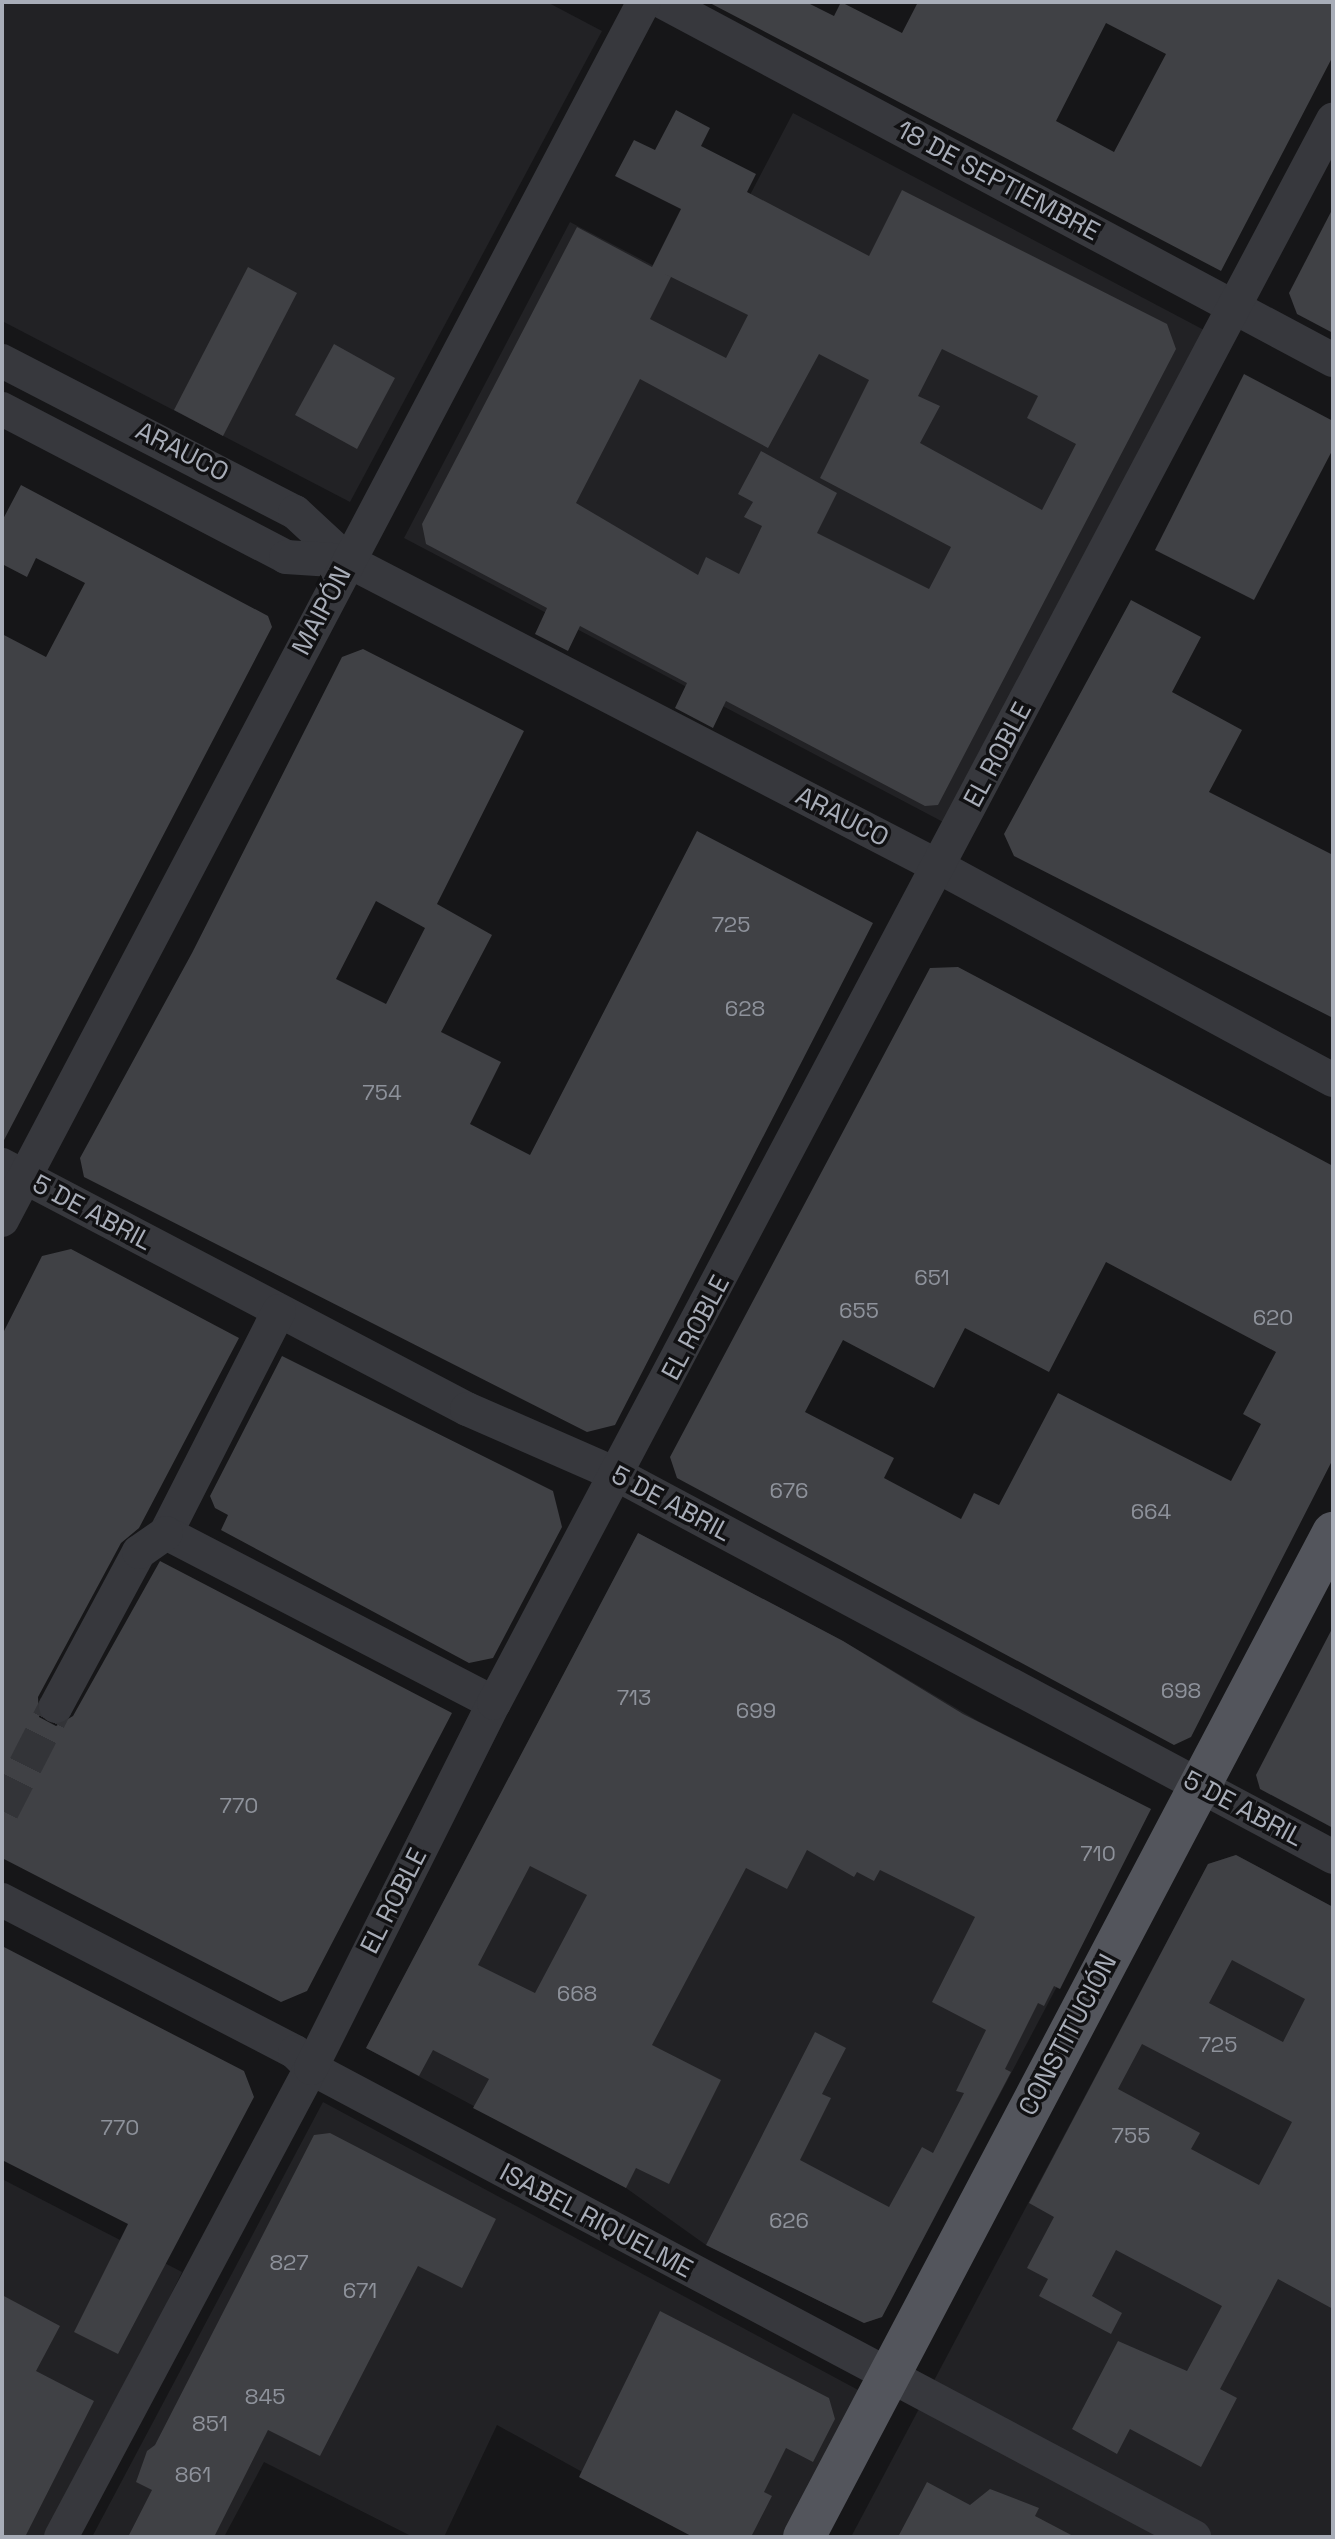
<!DOCTYPE html>
<html>
<head>
<meta charset="utf-8">
<style>
	body { margin:0 }
	#map { position:relative; width:1335px; height:2539px; overflow:hidden; background:#161618; font-family:"Space Grotesk",sans-serif }
	div>[style] { position:absolute }
	.built>* { inset:0; background:#222225 }
	.building>* { inset:0; background:#404145 }
	.minor-tunnel>* { height:34px; margin-top:-17px; transform-origin:0; background:repeating-linear-gradient(90deg,#333438 0 34px,transparent 0 51px) }
	.minor>* { height:34px; margin:-17px; padding:0 17px; transform-origin:17px; border-radius:17px; background:#37383d }
	.major>* { height:42px; margin:-21px; padding:0 21px; transform-origin:21px; border-radius:21px; background:#53555c }
	span { translate:-50% -50%; white-space:nowrap; text-align:center; line-height:1.15; -webkit-text-stroke:7px #111113; paint-order:stroke }
	.number-label { font-size:22px; color:#8e929b }
	.number-label span { -webkit-text-stroke-width:0 }
	.street-label { font-size:26px; color:#a8adb8 }
	.frame { position:absolute; inset:0; border:4px solid #a8adb8; pointer-events:none }
</style>
</head>
<body>
<div id="map">
	<div class="built">
		<div style="clip-path:polygon(2px 2px,547px 2px,602px 31px,350px 502px,2px 321px)"></div>
		<div style="clip-path:polygon(793px 113px,1204px 330px,945px 823px,404px 538px,570px 222px,700px 290px)"></div>
		<div style="clip-path:polygon(638px 1533px,843px 1641px,978px 1721px,1151px 1809px,882px 2317px,864px 2323px,706px 2245px,626px 2188px,366px 2048px)"></div>
		<div style="clip-path:polygon(1236px 1855px,1333px 1907px,1333px 2537px,851px 2537px,1208px 1864px)"></div>
		<div style="clip-path:polygon(323px 2102px,860px 2391px,782px 2537px,700px 2537px,497px 2425px,444px 2537px,413px 2537px,264px 2462px,224px 2537px,92px 2537px)"></div>
		<div style="clip-path:polygon(2px 2179px,182px 2272px,54px 2537px,2px 2537px)"></div>
	</div>
	<div class="building">
		<div style="clip-path:polygon(evenodd,708px 2px,806px 2px,834px 16px,841px 2px,902px 33px,918px 2px,1333px 2px,1333px 56px,1221px 271px,708px 2px,1106px 23px,1166px 54px,1114px 152px,1056px 121px,1106px 23px)"></div>
		<div style="clip-path:polygon(evenodd,676px 110px,710px 128px,701px 146px,756px 174px,747px 192px,869px 256px,902px 190px,1167px 324px,1176px 349px,938px 805px,925px 806px,726px 701px,713px 728px,675px 708px,687px 683px,580px 626px,568px 651px,535px 634px,547px 608px,426px 544px,422px 524px,577px 227px,652px 267px,681px 209px,615px 176px,634px 140px,655px 150px,676px 110px,663px 273px,748px 315px,726px 358px,650px 319px,671px 277px,663px 273px,676px 110px,942px 349px,1038px 396px,1027px 418px,1076px 444px,1042px 510px,920px 443px,940px 406px,918px 396px,942px 349px,676px 110px,819px 354px,869px 380px,820px 478px,951px 547px,929px 589px,817px 533px,837px 493px,761px 451px,738px 494px,753px 502px,744px 517px,762px 526px,739px 574px,706px 557px,698px 575px,576px 503px,640px 379px,768px 448px,819px 354px)"></div>
		<div style="clip-path:polygon(1333px 208px,1333px 333px,1297px 314px,1289px 293px)"></div>
		<div style="clip-path:polygon(248px 267px,297px 293px,223px 436px,174px 410px)"></div>
		<div style="clip-path:polygon(334px 344px,395px 378px,357px 449px,295px 415px)"></div>
		<div style="clip-path:polygon(1244px 374px,1333px 421px,1333px 449px,1254px 600px,1155px 550px)"></div>
		<div style="clip-path:polygon(21px 485px,268px 616px,272px 627px,2px 1144px,2px 634px,46px 657px,85px 583px,36px 558px,27px 577px,2px 564px,2px 521px)"></div>
		<div style="clip-path:polygon(1131px 600px,1201px 637px,1172px 692px,1242px 730px,1209px 792px,1333px 855px,1333px 1018px,1014px 856px,1004px 834px)"></div>
		<div style="clip-path:polygon(evenodd,363px 649px,524px 731px,437px 904px,492px 935px,441px 1032px,501px 1062px,470px 1124px,530px 1155px,697px 831px,873px 923px,615px 1425px,587px 1432px,84px 1177px,80px 1158px,192px 953px,342px 657px,363px 649px,376px 901px,425px 928px,386px 1004px,336px 979px,376px 901px)"></div>
		<div style="clip-path:polygon(evenodd,958px 967px,1333px 1166px,1333px 1459px,1191px 1737px,1174px 1745px,677px 1478px,670px 1457px,930px 968px,958px 967px,1106px 1262px,1276px 1352px,1243px 1414px,1261px 1424px,1231px 1481px,1058px 1393px,999px 1505px,974px 1493px,961px 1519px,884px 1478px,894px 1458px,805px 1412px,843px 1340px,934px 1388px,965px 1328px,1049px 1372px,1106px 1262px)"></div>
		<div style="clip-path:polygon(71px 1249px,239px 1338px,139px 1528px,121px 1543px,38px 1697px,39px 1717px,56px 1726px,73px 1716px,160px 1561px,452px 1713px,307px 1991px,281px 2002px,2px 1858px,2px 1335px,42px 1256px)"></div>
		<div style="clip-path:polygon(282px 1356px,553px 1491px,562px 1527px,493px 1658px,469px 1663px,221px 1530px,228px 1515px,215px 1508px,210px 1496px)"></div>
		<div style="clip-path:polygon(evenodd,638px 1533px,843px 1641px,963px 1714px,1151px 1809px,1060px 1989px,1054px 1986px,1044px 2006px,1038px 2003px,1005px 2069px,1011px 2072px,882px 2317px,864px 2323px,706px 2245px,815px 2032px,846px 2048px,822px 2094px,831px 2098px,800px 2160px,889px 2207px,922px 2147px,933px 2153px,964px 2093px,956px 2091px,986px 2030px,932px 2002px,975px 1917px,880px 1870px,874px 1881px,857px 1872px,854px 1877px,807px 1850px,787px 1889px,746px 1868px,652px 2045px,721px 2080px,669px 2184px,636px 2168px,626px 2188px,473px 2108px,489px 2079px,433px 2050px,419px 2076px,366px 2048px,638px 1533px,530px 1866px,587px 1895px,535px 1993px,478px 1965px,530px 1866px)"></div>
		<div style="clip-path:polygon(1333px 1627px,1333px 1828px,1260px 1789px,1256px 1775px)"></div>
		<div style="clip-path:polygon(evenodd,1236px 1855px,1333px 1907px,1333px 2309px,1278px 2279px,1220px 2389px,1237px 2398px,1201px 2467px,1130px 2429px,1117px 2454px,1072px 2429px,1118px 2341px,1187px 2371px,1222px 2306px,1116px 2250px,1092px 2296px,1122px 2313px,1111px 2334px,1039px 2296px,1048px 2279px,1027px 2268px,1054px 2217px,1029px 2203px,1208px 1864px,1236px 1855px,1232px 1960px,1305px 1999px,1283px 2042px,1209px 2003px,1232px 1960px,1236px 1855px,1142px 2044px,1292px 2122px,1259px 2185px,1191px 2149px,1200px 2133px,1118px 2089px,1142px 2044px)"></div>
		<div style="clip-path:polygon(2px 1946px,244px 2071px,254px 2097px,118px 2354px,74px 2332px,128px 2224px,2px 2160px)"></div>
		<div style="clip-path:polygon(330px 2133px,496px 2219px,462px 2288px,418px 2266px,320px 2456px,268px 2430px,214px 2537px,128px 2537px,152px 2490px,136px 2482px,147px 2451px,155px 2445px,314px 2135px)"></div>
		<div style="clip-path:polygon(2px 2295px,60px 2326px,36px 2371px,94px 2401px,25px 2537px,2px 2537px)"></div>
		<div style="clip-path:polygon(660px 2311px,829px 2398px,835px 2419px,813px 2462px,786px 2448px,764px 2492px,772px 2496px,751px 2537px,693px 2537px,579px 2477px)"></div>
		<div style="clip-path:polygon(927px 2482px,970px 2505px,990px 2489px,1039px 2508px,1035px 2516px,1075px 2537px,898px 2537px)"></div>
	</div>
	<div class="minor-tunnel">
		<div style="left:2px;top:1811px;width:118px;rotate:-62.8deg"></div>
	</div>
	<div class="minor">
		<div style="left:663px;top:2px;width:760px;rotate:28.12deg"></div>
		<div style="left:2px;top:361px;width:330px;rotate:27.3deg"></div>
		<div style="left:295px;top:512px;width:72px;rotate:42.8deg"></div>
		<div style="left:348px;top:561px;width:666px;rotate:27.37deg"></div>
		<div style="left:939px;top:867px;width:448px;rotate:28.4deg"></div>
		<div style="left:2px;top:409px;width:320px;rotate:27.5deg"></div>
		<div style="left:286px;top:557px;width:62px;rotate:3.7deg"></div>
		<div style="left:2px;top:1165px;width:525px;rotate:27.69deg"></div>
		<div style="left:467px;top:1409px;width:165px;rotate:23.6deg"></div>
		<div style="left:618px;top:1475px;width:811px;rotate:28.11deg"></div>
		<div style="left:2px;top:1220px;width:1377px;rotate:-62.21deg"></div>
		<div style="left:279px;top:1311px;width:249px;rotate:117deg"></div>
		<div style="left:166px;top:1533px;width:369px;rotate:27.4deg"></div>
		<div style="left:56px;top:1706px;width:175px;rotate:-61.7deg"></div>
		<div style="left:139px;top:1552px;width:33px;rotate:-35deg"></div>
		<div style="left:2px;top:1900px;width:330px;rotate:27.4deg"></div>
		<div style="left:295px;top:2052px;width:23px;rotate:45deg"></div>
		<div style="left:311px;top:2068px;width:1000px;rotate:27.97deg"></div>
		<div style="left:61px;top:2537px;width:531px;rotate:-61.94deg"></div>
		<div style="left:311px;top:2068px;width:408px;rotate:-63.4deg"></div>
		<div style="left:494px;top:1703px;width:1792px;rotate:-62.08deg"></div>
	</div>
	<div class="major">
		<div style="left:804px;top:2537px;width:1135px;rotate:-62.22deg"></div>
	</div>
	<div class="number-label">
		<span style="left:731px;top:925px">725</span>
		<span style="left:745px;top:1009px">628</span>
		<span style="left:382px;top:1093px">754</span>
		<span style="left:932px;top:1278px">651</span>
		<span style="left:859px;top:1311px">655</span>
		<span style="left:1273px;top:1318px">620</span>
		<span style="left:789px;top:1491px">676</span>
		<span style="left:1151px;top:1512px">664</span>
		<span style="left:1181px;top:1691px">698</span>
		<span style="left:634px;top:1698px">713</span>
		<span style="left:756px;top:1711px">699</span>
		<span style="left:239px;top:1806px">770</span>
		<span style="left:1098px;top:1854px">710</span>
		<span style="left:577px;top:1994px">668</span>
		<span style="left:1218px;top:2045px">725</span>
		<span style="left:120px;top:2128px">770</span>
		<span style="left:1131px;top:2136px">755</span>
		<span style="left:789px;top:2221px">626</span>
		<span style="left:289px;top:2263px">827</span>
		<span style="left:360px;top:2291px">671</span>
		<span style="left:265px;top:2397px">845</span>
		<span style="left:210px;top:2424px">851</span>
		<span style="left:193px;top:2475px">861</span>
	</div>
	<div class="street-label">
		<span style="left:998px;top:181px;rotate:28deg">18 DE SEPTIEMBRE</span>
		<span style="left:182px;top:452px;rotate:27deg">ARAUCO</span>
		<span style="left:322px;top:611px;rotate:-62deg">MAIPÓN</span>
		<span style="left:998px;top:755px;rotate:-62deg">EL ROBLE</span>
		<span style="left:842px;top:817px;rotate:27deg">ARAUCO</span>
		<span style="left:92px;top:1213px;rotate:28deg">5 DE ABRIL</span>
		<span style="left:696px;top:1328px;rotate:-62deg">EL ROBLE</span>
		<span style="left:671px;top:1504px;rotate:28deg">5 DE ABRIL</span>
		<span style="left:1243px;top:1809px;rotate:28deg">5 DE ABRIL</span>
		<span style="left:394px;top:1901px;rotate:-63deg">EL ROBLE</span>
		<span style="left:1068px;top:2035px;rotate:-62deg">CONSTITUCIÓN</span>
		<span style="left:596px;top:2221px;rotate:28deg">ISABEL RIQUELME</span>
	</div>
	<div class="frame"></div>
</div>
</body>
</html>
